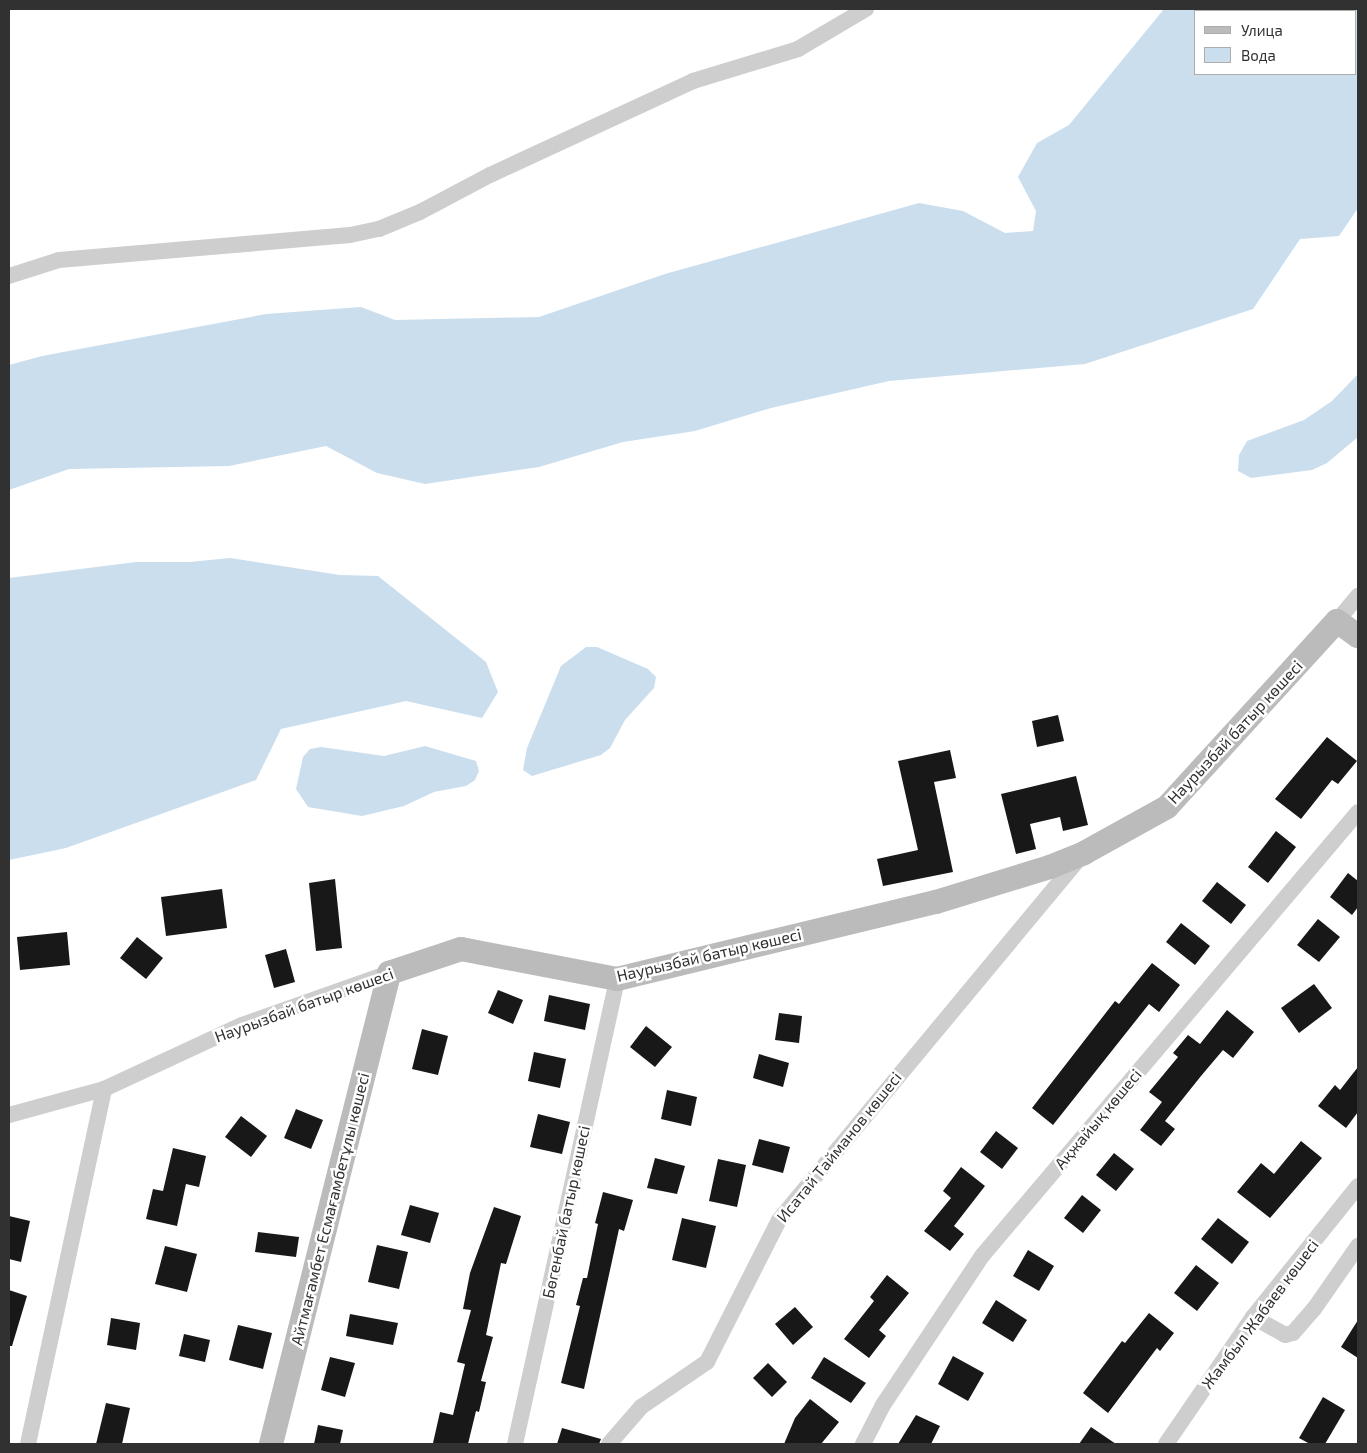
<!DOCTYPE html>
<html>
<head>
<meta charset="utf-8">
<style>
	body { margin:0 }
	#map { position:relative; width:1367px; height:1453px; overflow:hidden; background:#fff; font-family:"Exo 2",sans-serif }
	div>[style] { position:absolute }
	.water>* { inset:0; background:#cbdeee }
	.building>* { inset:0; background:#181818 }
	.street>* { height:16px; margin:-8px; padding:0 8px; transform-origin:8px; border-radius:8px; background:#cecece }
	.secondary>* { height:24px; margin:-12px; padding:0 12px; transform-origin:12px; border-radius:12px; background:#bbb }
	span { translate:-50% -50%; white-space:nowrap; text-align:center; line-height:1.15; -webkit-text-stroke:5px #fff; paint-order:stroke }
	.street-label { font-size:16px; color:#313131 }
	.frame { position:absolute; inset:0; border:10px solid #313131; pointer-events:none }
	.legend { position:absolute; left:1194px; top:10px; width:162px; height:65px; box-sizing:border-box; background:#fff; border:1px solid #adadad; margin:0; padding:6px 9px; list-style:none; font-size:15px; color:#313131 }
	.legend li { display:flex; align-items:center; gap:10px; height:25px }
	.legend b { width:25px; border:1px solid #adadad }
</style>
</head>
<body>
<div id="map">
	<div class="water">
		<div style="clip-path:polygon(evenodd,1164px 9px,1358px 9px,1358px 208px,1339px 236px,1300px 239px,1253px 309px,1085px 364px,889px 381px,771px 408px,695px 431px,623px 442px,539px 467px,425px 484px,377px 473px,326px 446px,229px 466px,69px 469px,9px 490px,9px 365px,42px 356px,266px 314px,361px 307px,395px 320px,539px 317px,665px 274px,919px 203px,963px 211px,1005px 233px,1033px 231px,1036px 211px,1018px 177px,1037px 143px,1069px 125px,1164px 9px,1196px 11px,1356px 11px,1356px 74px,1196px 74px,1196px 11px)"></div>
		<div style="clip-path:polygon(1358px 374px,1358px 437px,1327px 463px,1312px 470px,1251px 478px,1238px 471px,1239px 455px,1247px 441px,1304px 420px,1332px 401px)"></div>
		<div style="clip-path:polygon(230px 558px,340px 575px,378px 576px,486px 662px,498px 692px,482px 718px,406px 701px,281px 729px,256px 780px,66px 848px,9px 860px,9px 578px,136px 562px,190px 562px)"></div>
		<div style="clip-path:polygon(586px 647px,597px 647px,648px 669px,656px 677px,654px 688px,625px 720px,610px 748px,601px 755px,532px 776px,523px 770px,527px 748px,561px 666px)"></div>
		<div style="clip-path:polygon(425px 746px,476px 761px,479px 771px,475px 780px,466px 786px,434px 792px,404px 806px,362px 816px,308px 807px,296px 789px,303px 757px,310px 749px,321px 747px,384px 756px)"></div>
	</div>
	<div class="building">
		<div style="clip-path:polygon(1058px 715px,1064px 741px,1037px 747px,1032px 721px)"></div>
		<div style="clip-path:polygon(1327px 737px,1357px 761px,1338px 784px,1332px 780px,1301px 819px,1275px 799px)"></div>
		<div style="clip-path:polygon(950px 750px,956px 778px,934px 782px,953px 872px,883px 886px,877px 859px,918px 850px,898px 761px)"></div>
		<div style="clip-path:polygon(1076px 776px,1088px 825px,1063px 831px,1060px 817px,1030px 824px,1036px 849px,1016px 854px,1001px 794px)"></div>
		<div style="clip-path:polygon(1276px 831px,1296px 847px,1268px 883px,1248px 867px)"></div>
		<div style="clip-path:polygon(1348px 873px,1358px 881px,1358px 907px,1352px 915px,1330px 897px)"></div>
		<div style="clip-path:polygon(335px 879px,342px 948px,316px 951px,309px 883px)"></div>
		<div style="clip-path:polygon(1217px 882px,1246px 905px,1231px 924px,1202px 901px)"></div>
		<div style="clip-path:polygon(222px 889px,227px 928px,166px 936px,161px 897px)"></div>
		<div style="clip-path:polygon(1318px 919px,1340px 937px,1319px 962px,1297px 945px)"></div>
		<div style="clip-path:polygon(1181px 923px,1210px 946px,1195px 965px,1166px 942px)"></div>
		<div style="clip-path:polygon(67px 932px,70px 965px,20px 970px,17px 937px)"></div>
		<div style="clip-path:polygon(137px 937px,163px 958px,146px 979px,120px 958px)"></div>
		<div style="clip-path:polygon(286px 949px,295px 982px,274px 988px,265px 955px)"></div>
		<div style="clip-path:polygon(1152px 963px,1180px 985px,1159px 1012px,1149px 1004px,1053px 1125px,1032px 1108px,1115px 1001px,1119px 1004px)"></div>
		<div style="clip-path:polygon(1314px 984px,1332px 1008px,1299px 1033px,1281px 1008px)"></div>
		<div style="clip-path:polygon(498px 990px,523px 1000px,513px 1024px,488px 1013px)"></div>
		<div style="clip-path:polygon(549px 995px,590px 1004px,585px 1030px,544px 1021px)"></div>
		<div style="clip-path:polygon(1227px 1010px,1254px 1032px,1233px 1058px,1223px 1050px,1201px 1076px,1165px 1121px,1175px 1129px,1161px 1146px,1140px 1130px,1162px 1102px,1149px 1092px,1178px 1057px,1173px 1053px,1188px 1035px,1200px 1044px)"></div>
		<div style="clip-path:polygon(779px 1013px,802px 1016px,799px 1043px,775px 1040px)"></div>
		<div style="clip-path:polygon(646px 1026px,672px 1047px,655px 1067px,630px 1047px)"></div>
		<div style="clip-path:polygon(422px 1029px,448px 1036px,438px 1075px,412px 1069px)"></div>
		<div style="clip-path:polygon(534px 1052px,566px 1059px,560px 1088px,528px 1081px)"></div>
		<div style="clip-path:polygon(759px 1054px,789px 1063px,783px 1087px,753px 1078px)"></div>
		<div style="clip-path:polygon(1358px 1067px,1358px 1112px,1346px 1128px,1318px 1106px,1335px 1085px,1340px 1090px)"></div>
		<div style="clip-path:polygon(667px 1090px,697px 1097px,691px 1126px,661px 1119px)"></div>
		<div style="clip-path:polygon(296px 1109px,323px 1120px,311px 1149px,284px 1138px)"></div>
		<div style="clip-path:polygon(538px 1114px,570px 1122px,562px 1154px,530px 1147px)"></div>
		<div style="clip-path:polygon(241px 1116px,267px 1136px,251px 1157px,225px 1137px)"></div>
		<div style="clip-path:polygon(996px 1131px,1018px 1148px,1002px 1169px,980px 1152px)"></div>
		<div style="clip-path:polygon(759px 1139px,790px 1147px,783px 1173px,752px 1165px)"></div>
		<div style="clip-path:polygon(1301px 1141px,1322px 1158px,1270px 1218px,1237px 1192px,1261px 1163px,1274px 1174px)"></div>
		<div style="clip-path:polygon(173px 1148px,206px 1156px,199px 1187px,186px 1184px,177px 1226px,146px 1219px,153px 1189px,163px 1191px)"></div>
		<div style="clip-path:polygon(1114px 1153px,1134px 1169px,1116px 1191px,1096px 1175px)"></div>
		<div style="clip-path:polygon(655px 1158px,685px 1166px,677px 1194px,647px 1188px)"></div>
		<div style="clip-path:polygon(718px 1159px,746px 1165px,737px 1207px,709px 1201px)"></div>
		<div style="clip-path:polygon(961px 1167px,985px 1186px,954px 1226px,964px 1234px,950px 1251px,924px 1231px,951px 1198px,943px 1191px)"></div>
		<div style="clip-path:polygon(603px 1192px,633px 1200px,624px 1231px,619px 1229px,584px 1389px,561px 1383px,580px 1306px,576px 1305px,583px 1278px,587px 1278px,598px 1224px,595px 1223px)"></div>
		<div style="clip-path:polygon(1082px 1195px,1101px 1210px,1083px 1233px,1064px 1218px)"></div>
		<div style="clip-path:polygon(410px 1205px,439px 1213px,430px 1243px,401px 1235px)"></div>
		<div style="clip-path:polygon(494px 1207px,521px 1216px,506px 1264px,501px 1263px,486px 1335px,493px 1337px,481px 1381px,486px 1382px,479px 1412px,476px 1411px,468px 1444px,433px 1443px,440px 1412px,453px 1415px,465px 1364px,457px 1362px,471px 1310px,463px 1309px,470px 1273px)"></div>
		<div style="clip-path:polygon(9px 1216px,30px 1221px,21px 1262px,9px 1259px)"></div>
		<div style="clip-path:polygon(682px 1218px,716px 1226px,706px 1268px,672px 1260px)"></div>
		<div style="clip-path:polygon(1218px 1218px,1249px 1242px,1232px 1264px,1201px 1239px)"></div>
		<div style="clip-path:polygon(258px 1232px,299px 1237px,296px 1257px,255px 1252px)"></div>
		<div style="clip-path:polygon(377px 1245px,408px 1252px,399px 1289px,368px 1282px)"></div>
		<div style="clip-path:polygon(165px 1246px,197px 1254px,187px 1292px,155px 1284px)"></div>
		<div style="clip-path:polygon(1028px 1250px,1054px 1266px,1039px 1291px,1013px 1276px)"></div>
		<div style="clip-path:polygon(1196px 1265px,1219px 1283px,1197px 1311px,1174px 1293px)"></div>
		<div style="clip-path:polygon(887px 1275px,909px 1293px,879px 1330px,886px 1336px,869px 1358px,844px 1339px,874px 1301px,870px 1297px)"></div>
		<div style="clip-path:polygon(9px 1290px,27px 1296px,12px 1346px,9px 1346px)"></div>
		<div style="clip-path:polygon(996px 1300px,1027px 1320px,1013px 1342px,982px 1323px)"></div>
		<div style="clip-path:polygon(795px 1307px,813px 1327px,793px 1345px,775px 1324px)"></div>
		<div style="clip-path:polygon(1149px 1313px,1174px 1333px,1160px 1351px,1157px 1348px,1108px 1413px,1083px 1393px,1122px 1341px,1125px 1343px)"></div>
		<div style="clip-path:polygon(350px 1314px,398px 1323px,393px 1345px,346px 1336px)"></div>
		<div style="clip-path:polygon(111px 1318px,140px 1323px,136px 1350px,107px 1345px)"></div>
		<div style="clip-path:polygon(1358px 1320px,1358px 1358px,1341px 1347px)"></div>
		<div style="clip-path:polygon(238px 1325px,272px 1333px,263px 1369px,229px 1360px)"></div>
		<div style="clip-path:polygon(184px 1334px,210px 1340px,205px 1362px,179px 1356px)"></div>
		<div style="clip-path:polygon(953px 1356px,984px 1373px,968px 1401px,938px 1384px)"></div>
		<div style="clip-path:polygon(330px 1357px,355px 1363px,345px 1397px,321px 1390px)"></div>
		<div style="clip-path:polygon(824px 1357px,866px 1383px,851px 1403px,811px 1378px)"></div>
		<div style="clip-path:polygon(768px 1363px,787px 1382px,772px 1397px,753px 1378px)"></div>
		<div style="clip-path:polygon(1323px 1397px,1345px 1410px,1325px 1444px,1310px 1444px,1299px 1438px)"></div>
		<div style="clip-path:polygon(810px 1399px,839px 1422px,821px 1444px,784px 1444px,795px 1418px)"></div>
		<div style="clip-path:polygon(106px 1403px,130px 1408px,122px 1444px,96px 1444px)"></div>
		<div style="clip-path:polygon(916px 1415px,940px 1426px,931px 1444px,898px 1444px)"></div>
		<div style="clip-path:polygon(318px 1425px,343px 1430px,340px 1444px,314px 1444px)"></div>
		<div style="clip-path:polygon(1091px 1427px,1116px 1444px,1079px 1444px)"></div>
		<div style="clip-path:polygon(562px 1428px,601px 1439px,599px 1444px,557px 1444px)"></div>
	</div>
	<div class="street">
		<div style="left:9px;top:276px;width:52px;rotate:-17.7deg"></div>
		<div style="left:59px;top:260px;width:292px;rotate:-4.9deg"></div>
		<div style="left:350px;top:235px;width:30px;rotate:-12deg"></div>
		<div style="left:379px;top:229px;width:44px;rotate:-22.5deg"></div>
		<div style="left:420px;top:212px;width:79px;rotate:-27.9deg"></div>
		<div style="left:490px;top:175px;width:224px;rotate:-24.8deg"></div>
		<div style="left:693px;top:81px;width:110px;rotate:-16.9deg"></div>
		<div style="left:798px;top:49px;width:79px;rotate:-30.5deg"></div>
		<div style="left:1337px;top:621px;width:33px;rotate:-50deg"></div>
		<div style="left:9px;top:1115px;width:98px;rotate:-15.3deg"></div>
		<div style="left:104px;top:1089px;width:152px;rotate:-24.9deg"></div>
		<div style="left:242px;top:1025px;width:156px;rotate:-19.5deg"></div>
		<div style="left:1253px;top:1317px;width:37px;rotate:29deg"></div>
		<div style="left:1285px;top:1335px;width:8px;rotate:-14deg"></div>
		<div style="left:1293px;top:1333px;width:32px;rotate:-49deg"></div>
		<div style="left:1314px;top:1309px;width:77px;rotate:-55.1deg"></div>
		<div style="left:28px;top:1444px;width:363px;rotate:-77.9deg"></div>
		<div style="left:515px;top:1444px;width:476px;rotate:-77.6deg"></div>
		<div style="left:609px;top:1444px;width:49px;rotate:-49.1deg"></div>
		<div style="left:641px;top:1407px;width:80px;rotate:-34.3deg"></div>
		<div style="left:707px;top:1362px;width:159px;rotate:-63.1deg"></div>
		<div style="left:779px;top:1220px;width:473px;rotate:-50.3deg"></div>
		<div style="left:863px;top:1444px;width:44px;rotate:-62.9deg"></div>
		<div style="left:883px;top:1405px;width:179px;rotate:-56.4deg"></div>
		<div style="left:982px;top:1256px;width:582px;rotate:-49.74deg"></div>
		<div style="left:1166px;top:1444px;width:154px;rotate:-55.6deg"></div>
		<div style="left:1253px;top:1317px;width:168px;rotate:-51.3deg"></div>
	</div>
	<div class="secondary">
		<div style="left:271px;top:1444px;width:486px;rotate:-75.9deg"></div>
		<div style="left:389px;top:973px;width:76px;rotate:-18.4deg"></div>
		<div style="left:461px;top:949px;width:159px;rotate:10.9deg"></div>
		<div style="left:617px;top:979px;width:328px;rotate:-13.6deg"></div>
		<div style="left:936px;top:902px;width:119px;rotate:-17.1deg"></div>
		<div style="left:1050px;top:867px;width:37px;rotate:-22deg"></div>
		<div style="left:1084px;top:853px;width:95px;rotate:-29deg"></div>
		<div style="left:1167px;top:807px;width:252px;rotate:-47.6deg"></div>
		<div style="left:1337px;top:621px;width:26px;rotate:36deg"></div>
	</div>
	<div class="street-label">
		<span style="left:1235px;top:732px;rotate:-47deg">Наурызбай батыр көшесі</span>
		<span style="left:709px;top:955px;rotate:-13deg">Наурызбай батыр көшесі</span>
		<span style="left:304px;top:1005px;rotate:-20deg">Наурызбай батыр көшесі</span>
		<span style="left:1098px;top:1119px;rotate:-50deg">Ақжайық көшесі</span>
		<span style="left:839px;top:1147px;rotate:-51deg">Исатай Тайманов көшесі</span>
		<span style="left:330px;top:1209px;rotate:-76deg">Айтмағамбет Есмағамбетұлы көшесі</span>
		<span style="left:566px;top:1212px;rotate:-78deg">Бөгенбай батыр көшесі</span>
		<span style="left:1260px;top:1314px;rotate:-53deg">Жамбыл Жабаев көшесі</span>
	</div>
	<div class="frame"></div>
	<ul class="legend">
	<li><b style="height:6px;background:#bbb"></b>Улица</li>
	<li><b style="height:14px;background:#cbdeee"></b>Вода</li>
	</ul>
</div>
</body>
</html>
